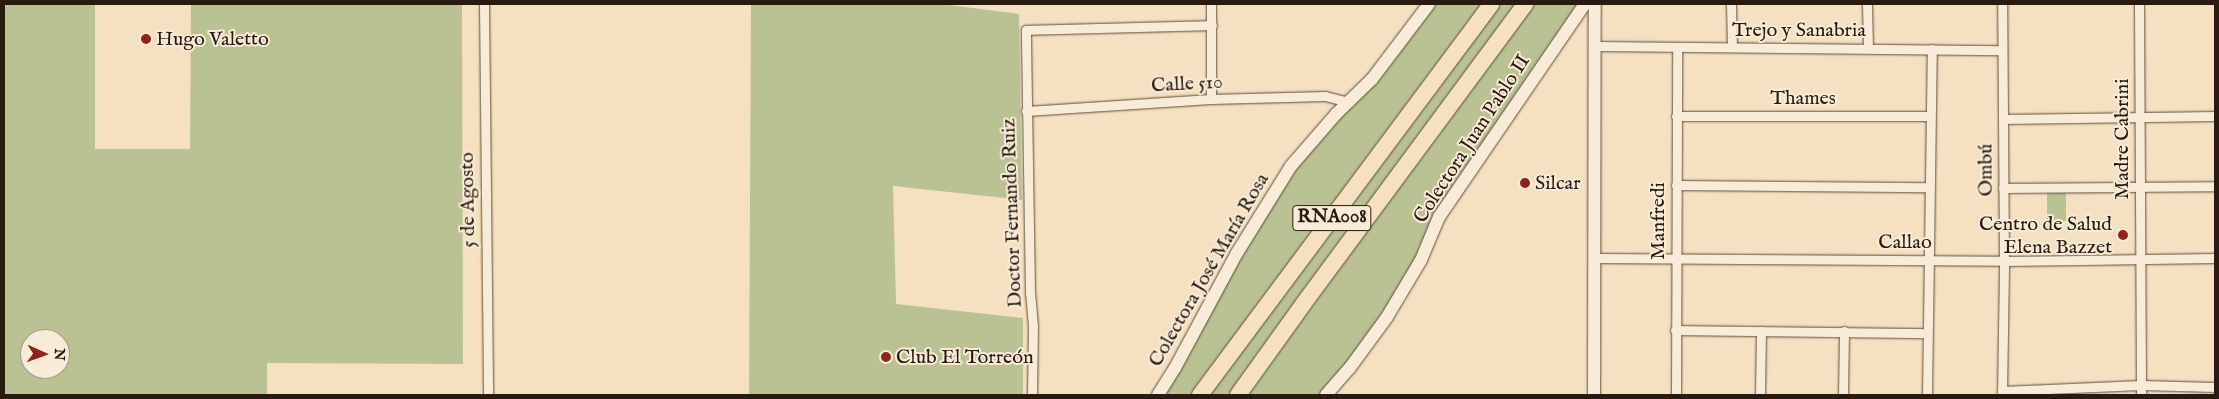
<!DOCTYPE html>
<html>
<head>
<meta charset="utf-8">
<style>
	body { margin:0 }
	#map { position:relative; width:2219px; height:399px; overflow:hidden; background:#f5e0c1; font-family:"IM FELL English",serif }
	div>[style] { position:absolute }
	.green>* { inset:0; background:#bac294 }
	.roads { filter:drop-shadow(0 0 1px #5c4c3d) drop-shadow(0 0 1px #5c4c3d) }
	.street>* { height:9px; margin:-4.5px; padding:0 4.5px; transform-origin:4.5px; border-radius:4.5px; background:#f8ebd7 }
	.secondary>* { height:12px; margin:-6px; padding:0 6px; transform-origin:6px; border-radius:6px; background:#f8ebd7 }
	.highway>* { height:16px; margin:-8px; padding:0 8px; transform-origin:8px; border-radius:8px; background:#f5e0c1 }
	.dots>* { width:14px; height:14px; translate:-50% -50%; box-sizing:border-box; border:2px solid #f8ebd7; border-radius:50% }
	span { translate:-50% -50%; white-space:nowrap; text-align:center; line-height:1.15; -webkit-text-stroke:4px #f8ebd7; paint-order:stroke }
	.shield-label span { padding:1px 4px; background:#f8ebd7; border:1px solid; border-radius:4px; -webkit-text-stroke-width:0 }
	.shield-label { font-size:19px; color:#291b11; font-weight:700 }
	.street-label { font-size:20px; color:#291b11 }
	.poi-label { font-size:20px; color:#291b11 }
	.left { translate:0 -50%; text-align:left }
	.right { translate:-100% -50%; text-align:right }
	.frame { position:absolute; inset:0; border:5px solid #291b11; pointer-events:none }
	.north { position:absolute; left:20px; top:329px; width:50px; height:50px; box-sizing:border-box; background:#f8ebd7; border:1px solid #a59888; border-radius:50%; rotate:92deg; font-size:14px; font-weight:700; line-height:20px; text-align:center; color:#291b11 }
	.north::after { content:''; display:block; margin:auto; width:18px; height:22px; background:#8f2418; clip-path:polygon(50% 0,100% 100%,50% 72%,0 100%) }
</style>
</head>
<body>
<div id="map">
	<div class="green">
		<div style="clip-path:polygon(evenodd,4px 4px,95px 4px,95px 149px,190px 149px,191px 4px,462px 4px,463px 364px,267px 363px,267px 395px,4px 395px,4px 4px,30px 339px,60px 339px,60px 369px,30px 369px,30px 339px)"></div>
		<div style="clip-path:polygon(751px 4px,941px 4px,1019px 14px,1022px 200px,893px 186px,896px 304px,1023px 318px,1023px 395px,749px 395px)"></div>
		<div style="clip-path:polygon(1429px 4px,1585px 4px,1439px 217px,1421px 260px,1326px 395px,1158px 395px,1291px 166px)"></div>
		<div style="clip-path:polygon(2047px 192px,2066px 192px,2066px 221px,2047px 221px)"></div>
	</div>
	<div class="roads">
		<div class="street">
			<div style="left:484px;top:4px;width:391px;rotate:89.4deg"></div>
			<div style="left:1731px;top:4px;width:43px;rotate:88.7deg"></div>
			<div style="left:1867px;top:4px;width:43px;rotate:88.7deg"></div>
			<div style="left:2139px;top:4px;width:391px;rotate:89.7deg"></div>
			<div style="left:1596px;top:46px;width:406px;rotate:0.6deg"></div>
			<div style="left:1211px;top:99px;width:95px;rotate:-90deg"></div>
			<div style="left:1026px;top:111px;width:185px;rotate:-3.7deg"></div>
			<div style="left:1211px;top:99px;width:114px;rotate:-1.5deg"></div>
			<div style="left:1325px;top:96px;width:25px;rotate:14deg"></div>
			<div style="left:1676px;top:116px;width:254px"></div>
			<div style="left:2003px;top:119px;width:212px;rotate:-0.8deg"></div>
			<div style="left:1676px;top:185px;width:253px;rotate:0.5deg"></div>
			<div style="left:2003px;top:188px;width:212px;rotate:-0.5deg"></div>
			<div style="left:1595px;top:258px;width:409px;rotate:0.4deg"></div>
			<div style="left:2004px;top:261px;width:211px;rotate:-0.8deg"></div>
			<div style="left:1675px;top:330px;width:252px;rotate:0.7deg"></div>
			<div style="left:2002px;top:391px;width:139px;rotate:-2.5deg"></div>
			<div style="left:2141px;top:385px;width:74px;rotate:1.5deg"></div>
			<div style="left:1032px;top:395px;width:69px;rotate:-89.2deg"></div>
			<div style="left:1033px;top:326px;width:33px;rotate:-95deg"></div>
			<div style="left:1030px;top:293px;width:263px;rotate:-90.9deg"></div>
			<div style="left:1026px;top:30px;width:186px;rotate:-1.5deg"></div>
			<div style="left:1676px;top:395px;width:348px;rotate:-89.8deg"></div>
			<div style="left:1760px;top:395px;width:64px;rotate:-89.1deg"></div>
			<div style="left:1843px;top:395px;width:64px;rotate:-89.1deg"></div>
			<div style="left:1927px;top:395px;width:346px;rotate:-89.2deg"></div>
			<div style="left:2002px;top:395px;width:134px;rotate:-89.1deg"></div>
			<div style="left:2004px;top:261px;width:257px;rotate:-90.4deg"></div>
		</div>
		<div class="secondary">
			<div style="left:1158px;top:395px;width:32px;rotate:-58deg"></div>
			<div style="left:1175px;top:368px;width:131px;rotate:-61.7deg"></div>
			<div style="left:1237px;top:253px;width:102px;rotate:-58.2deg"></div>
			<div style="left:1291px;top:166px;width:69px;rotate:-49.1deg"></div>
			<div style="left:1336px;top:114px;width:50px;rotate:-44.2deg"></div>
			<div style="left:1372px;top:79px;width:94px;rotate:-52.8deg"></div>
			<div style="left:1326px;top:395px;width:35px;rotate:-49deg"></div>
			<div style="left:1349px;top:369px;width:64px;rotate:-53.8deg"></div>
			<div style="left:1387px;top:317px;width:66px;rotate:-59.2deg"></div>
			<div style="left:1421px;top:260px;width:47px;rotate:-67.3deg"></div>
			<div style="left:1439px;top:217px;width:258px;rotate:-55.6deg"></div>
			<div style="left:1594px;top:395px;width:391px;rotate:-89.9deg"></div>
		</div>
		<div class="highway">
			<div style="left:1200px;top:395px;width:487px;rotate:-53.3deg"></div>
			<div style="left:1238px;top:395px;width:113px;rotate:-54.3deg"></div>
			<div style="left:1304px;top:303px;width:372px;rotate:-53.5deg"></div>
		</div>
	</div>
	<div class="dots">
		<div style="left:146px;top:39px;background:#8f2418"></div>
		<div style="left:1525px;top:183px;background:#8f2418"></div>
		<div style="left:2123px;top:235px;background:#8f2418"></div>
		<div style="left:886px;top:357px;background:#8f2418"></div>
	</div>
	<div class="shield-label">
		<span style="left:1332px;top:218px">RNA008</span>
	</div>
	<div class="street-label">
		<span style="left:1799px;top:30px">Trejo y Sanabria</span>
		<span style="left:1187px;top:84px;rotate:-3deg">Calle 510</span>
		<span style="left:1803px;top:98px">Thames</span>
		<span style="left:1472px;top:139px;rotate:-57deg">Colectora Juan Pablo II</span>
		<span style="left:2122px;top:139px;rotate:-90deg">Madre Cabrini</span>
		<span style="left:1986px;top:170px;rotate:-90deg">Ombú</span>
		<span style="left:468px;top:200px;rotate:-91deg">5 de Agosto</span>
		<span style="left:1012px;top:213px;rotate:-92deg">Doctor Fernando Ruiz</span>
		<span style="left:1658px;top:221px;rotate:-90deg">Manfredi</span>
		<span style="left:1905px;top:242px">Callao</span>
		<span style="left:1209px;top:270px;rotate:-60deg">Colectora José María Rosa</span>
	</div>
	<div class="poi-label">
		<span class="left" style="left:156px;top:39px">Hugo Valetto</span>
		<span class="left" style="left:1535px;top:183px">Silcar</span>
		<span class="right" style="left:2112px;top:236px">Centro de Salud<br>Elena Bazzet</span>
		<span class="left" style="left:896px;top:357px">Club El Torreón</span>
	</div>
	<div class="frame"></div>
	<div class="north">N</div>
</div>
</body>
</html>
